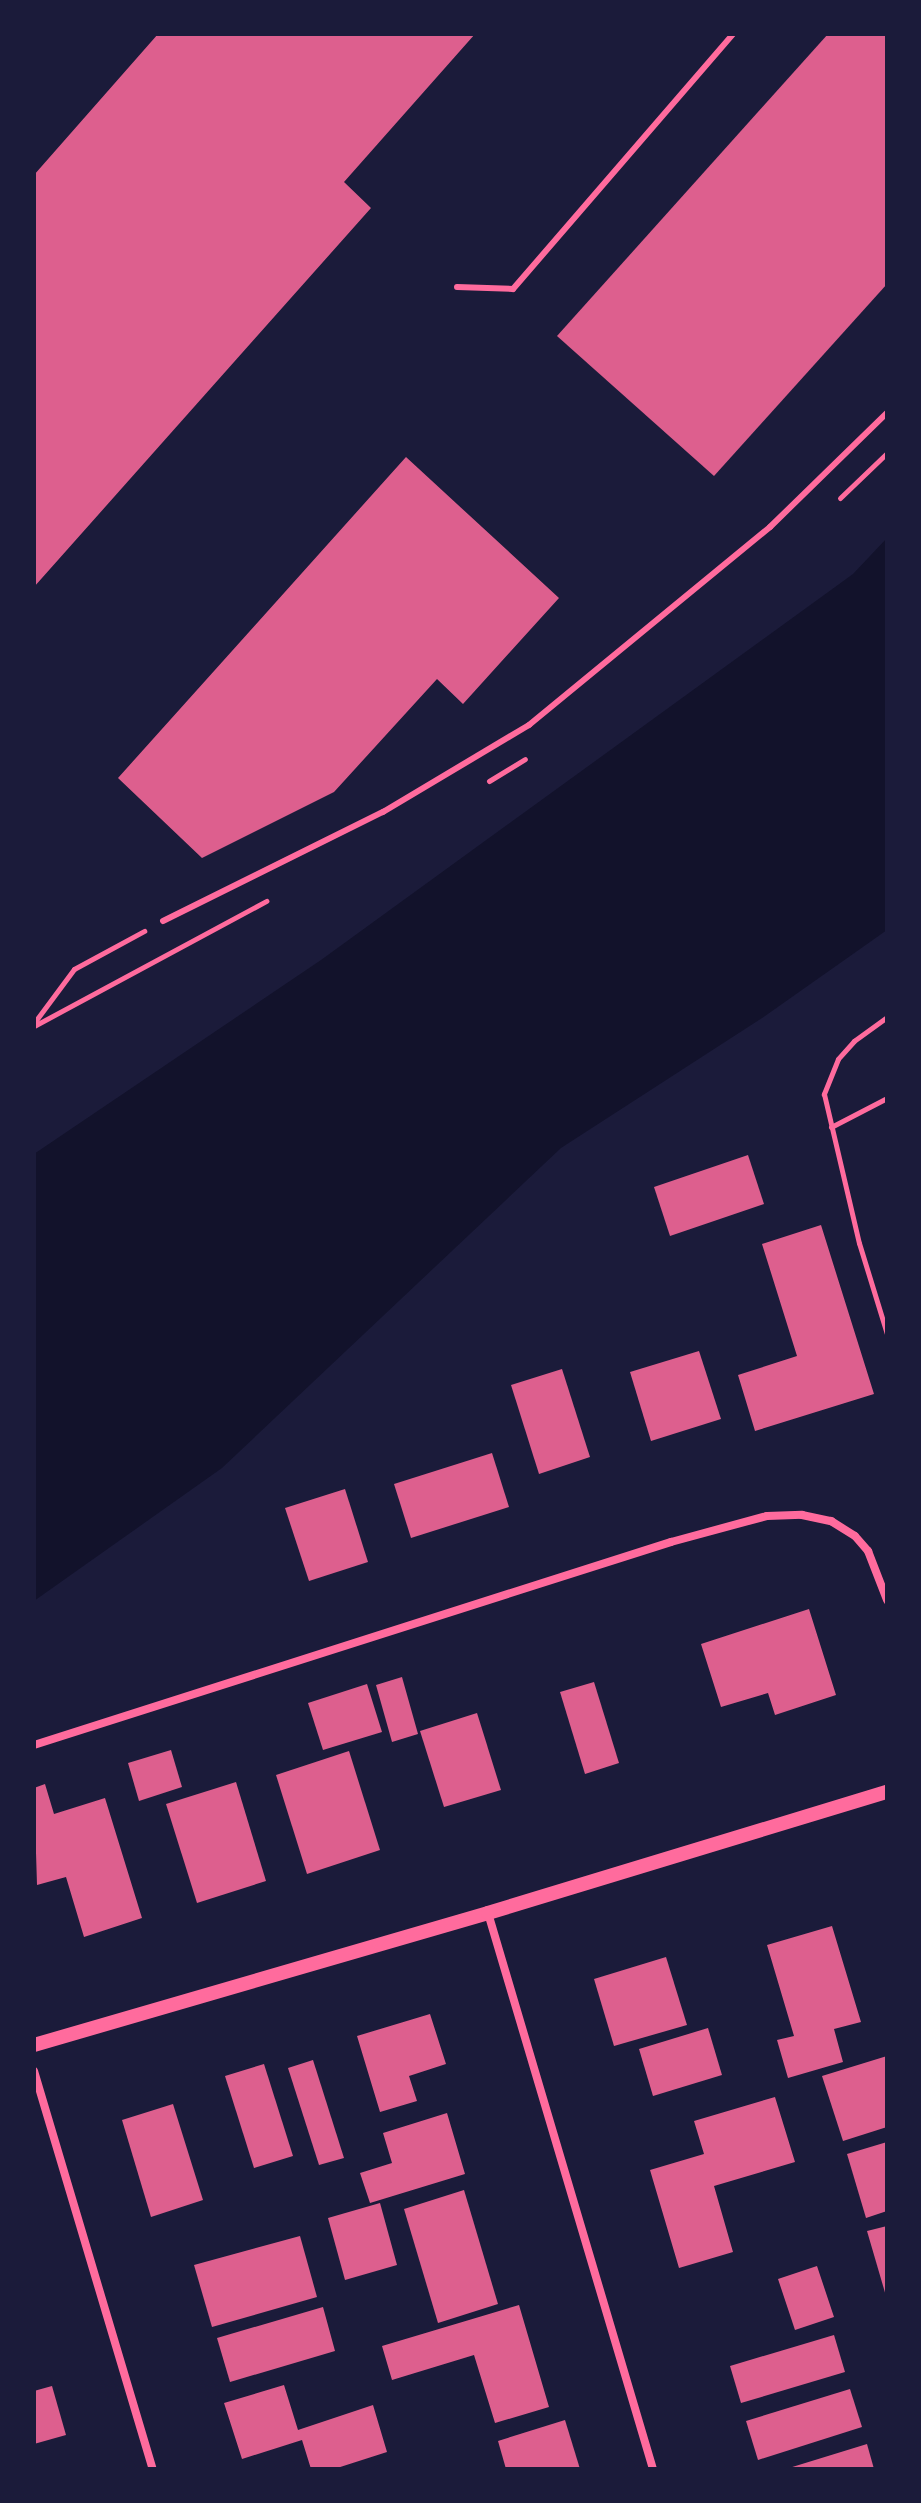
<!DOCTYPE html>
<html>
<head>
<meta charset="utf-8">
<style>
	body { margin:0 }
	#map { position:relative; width:921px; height:2503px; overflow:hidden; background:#1b1b3a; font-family:Arial,sans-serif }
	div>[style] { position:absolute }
	.water>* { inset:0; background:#12122b }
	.building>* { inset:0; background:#dd5f8e }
	.path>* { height:5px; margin:-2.5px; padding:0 2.5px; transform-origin:2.5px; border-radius:2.5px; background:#ff6b9d }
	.service>* { height:6px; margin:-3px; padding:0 3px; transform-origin:3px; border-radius:3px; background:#ff6b9d }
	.minor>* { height:8px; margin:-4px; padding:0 4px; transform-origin:4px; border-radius:4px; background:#ff6b9d }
	.tertiary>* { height:14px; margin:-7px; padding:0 7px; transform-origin:7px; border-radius:7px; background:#ff6b9d }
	span { translate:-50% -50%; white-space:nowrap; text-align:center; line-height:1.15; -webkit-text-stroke:6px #1b1b3a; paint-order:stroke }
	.frame { position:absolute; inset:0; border:36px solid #1b1b3a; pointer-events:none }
</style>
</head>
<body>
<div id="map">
	<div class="water">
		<div style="clip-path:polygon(887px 538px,887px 930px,765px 1016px,561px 1148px,222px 1468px,34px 1601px,34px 1154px,321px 960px,853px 574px)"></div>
	</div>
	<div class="building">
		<div style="clip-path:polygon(158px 34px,475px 34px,344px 182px,371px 208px,34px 587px,34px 175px)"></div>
		<div style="clip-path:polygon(828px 34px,887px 34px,887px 284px,714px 476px,557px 336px)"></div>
		<div style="clip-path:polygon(406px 457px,559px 598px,463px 704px,437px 679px,334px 792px,202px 858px,118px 778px)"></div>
		<div style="clip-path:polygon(748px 1155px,764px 1204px,670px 1236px,654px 1187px)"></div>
		<div style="clip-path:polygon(821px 1225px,874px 1394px,755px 1431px,738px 1375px,797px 1356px,762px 1244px)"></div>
		<div style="clip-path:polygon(699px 1351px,721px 1419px,651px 1441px,630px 1372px)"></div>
		<div style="clip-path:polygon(562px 1369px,590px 1457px,539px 1474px,511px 1385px)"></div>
		<div style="clip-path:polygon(492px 1453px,509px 1507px,411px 1538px,394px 1484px)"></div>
		<div style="clip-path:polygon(345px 1489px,368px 1562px,309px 1581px,285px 1508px)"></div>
		<div style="clip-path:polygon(809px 1609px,836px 1695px,775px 1715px,768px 1693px,721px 1707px,701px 1644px)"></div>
		<div style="clip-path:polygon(402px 1677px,418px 1734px,392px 1742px,376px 1685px)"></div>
		<div style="clip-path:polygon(594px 1682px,619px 1763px,585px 1774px,560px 1692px)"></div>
		<div style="clip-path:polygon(367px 1684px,382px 1732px,323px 1750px,308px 1703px)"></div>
		<div style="clip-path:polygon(477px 1713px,501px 1790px,444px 1807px,420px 1731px)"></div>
		<div style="clip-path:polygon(171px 1750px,182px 1787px,139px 1801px,128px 1763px)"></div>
		<div style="clip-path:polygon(349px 1751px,380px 1850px,307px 1874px,276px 1775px)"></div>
		<div style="clip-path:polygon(236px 1782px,266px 1881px,197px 1903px,166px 1804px)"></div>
		<div style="clip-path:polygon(45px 1784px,54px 1814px,105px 1798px,142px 1918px,84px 1937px,66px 1877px,37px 1885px,34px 1788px)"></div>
		<div style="clip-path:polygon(832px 1926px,861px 2022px,834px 2029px,843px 2062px,788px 2078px,777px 2040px,794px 2036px,767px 1945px)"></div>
		<div style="clip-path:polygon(666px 1957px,687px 2025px,614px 2046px,594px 1979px)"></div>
		<div style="clip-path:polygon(430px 2014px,446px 2064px,409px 2076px,417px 2101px,380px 2112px,357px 2036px)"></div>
		<div style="clip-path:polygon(708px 2028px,722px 2075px,653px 2096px,639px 2049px)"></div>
		<div style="clip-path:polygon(887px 2056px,887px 2127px,843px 2141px,822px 2076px)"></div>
		<div style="clip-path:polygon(313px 2060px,344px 2158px,319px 2165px,288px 2068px)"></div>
		<div style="clip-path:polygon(264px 2064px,293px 2156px,254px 2168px,225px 2076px)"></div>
		<div style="clip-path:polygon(775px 2097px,795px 2162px,714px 2186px,733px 2252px,679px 2268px,650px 2170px,704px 2154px,694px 2121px)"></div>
		<div style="clip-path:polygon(173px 2104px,203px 2200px,151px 2217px,122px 2120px)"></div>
		<div style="clip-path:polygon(447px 2113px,465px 2174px,370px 2203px,360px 2173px,392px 2163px,383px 2133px)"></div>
		<div style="clip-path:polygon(887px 2142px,887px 2211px,866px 2218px,847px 2154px)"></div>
		<div style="clip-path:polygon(464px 2190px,498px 2304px,438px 2323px,404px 2209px)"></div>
		<div style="clip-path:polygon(380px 2203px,397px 2265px,345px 2280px,328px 2218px)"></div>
		<div style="clip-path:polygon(887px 2226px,887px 2295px,886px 2296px,867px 2231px)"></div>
		<div style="clip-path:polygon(300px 2236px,317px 2297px,212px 2327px,194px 2265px)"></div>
		<div style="clip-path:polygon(817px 2266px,834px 2317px,795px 2330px,778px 2279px)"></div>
		<div style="clip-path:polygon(519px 2305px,549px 2407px,495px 2423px,474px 2355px,392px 2380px,382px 2346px)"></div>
		<div style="clip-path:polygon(323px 2307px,335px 2351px,230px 2382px,217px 2338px)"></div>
		<div style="clip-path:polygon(834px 2335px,845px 2372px,741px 2403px,730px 2366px)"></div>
		<div style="clip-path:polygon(284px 2385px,298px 2430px,373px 2405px,387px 2452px,334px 2469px,311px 2469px,302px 2440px,242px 2459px,224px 2403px)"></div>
		<div style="clip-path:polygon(52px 2386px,66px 2435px,34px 2444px,34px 2391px)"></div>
		<div style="clip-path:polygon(850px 2389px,862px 2427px,758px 2460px,746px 2421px)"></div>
		<div style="clip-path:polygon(565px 2420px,580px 2469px,506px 2469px,498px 2441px)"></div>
		<div style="clip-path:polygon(867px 2444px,874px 2469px,789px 2469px,789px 2468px)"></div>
	</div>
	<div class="path">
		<div style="left:840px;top:498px;width:65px;rotate:-43.8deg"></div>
		<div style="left:489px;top:781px;width:42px;rotate:-31.4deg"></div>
		<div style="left:887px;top:1017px;width:41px;rotate:144deg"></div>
		<div style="left:854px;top:1041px;width:24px;rotate:132deg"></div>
		<div style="left:838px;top:1059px;width:38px;rotate:112deg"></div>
		<div style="left:824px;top:1094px;width:153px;rotate:76.8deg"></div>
		<div style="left:859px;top:1243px;width:95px;rotate:72.9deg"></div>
		<div style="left:34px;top:1023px;width:67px;rotate:-53.5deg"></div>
		<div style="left:74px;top:969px;width:80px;rotate:-28.5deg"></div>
		<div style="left:34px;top:1026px;width:264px;rotate:-28.3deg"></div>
		<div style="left:831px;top:1127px;width:63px;rotate:-27.4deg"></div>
	</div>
	<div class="service">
		<div style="left:457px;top:287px;width:56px;rotate:2deg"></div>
		<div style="left:513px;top:289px;width:337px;rotate:-49.2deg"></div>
		<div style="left:163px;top:921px;width:246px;rotate:-26.4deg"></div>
		<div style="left:383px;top:812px;width:170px;rotate:-30.8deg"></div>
		<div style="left:529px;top:725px;width:312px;rotate:-39.4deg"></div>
		<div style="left:770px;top:527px;width:163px;rotate:-44.3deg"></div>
	</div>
	<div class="minor">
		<div style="left:34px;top:1745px;width:669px;rotate:-17.68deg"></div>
		<div style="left:671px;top:1542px;width:99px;rotate:-15.2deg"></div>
		<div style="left:767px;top:1516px;width:35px;rotate:-2deg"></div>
		<div style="left:802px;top:1515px;width:30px;rotate:12deg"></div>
		<div style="left:831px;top:1521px;width:28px;rotate:32deg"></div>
		<div style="left:855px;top:1536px;width:20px;rotate:49deg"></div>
		<div style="left:868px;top:1551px;width:53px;rotate:68.8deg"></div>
		<div style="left:488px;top:1913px;width:580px;rotate:73.47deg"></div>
		<div style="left:34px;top:2071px;width:415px;rotate:73.4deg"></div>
	</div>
	<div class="tertiary">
		<div style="left:34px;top:2045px;width:473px;rotate:-16.2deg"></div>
		<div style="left:488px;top:1913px;width:417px;rotate:-16.9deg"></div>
	</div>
	<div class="frame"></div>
</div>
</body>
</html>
